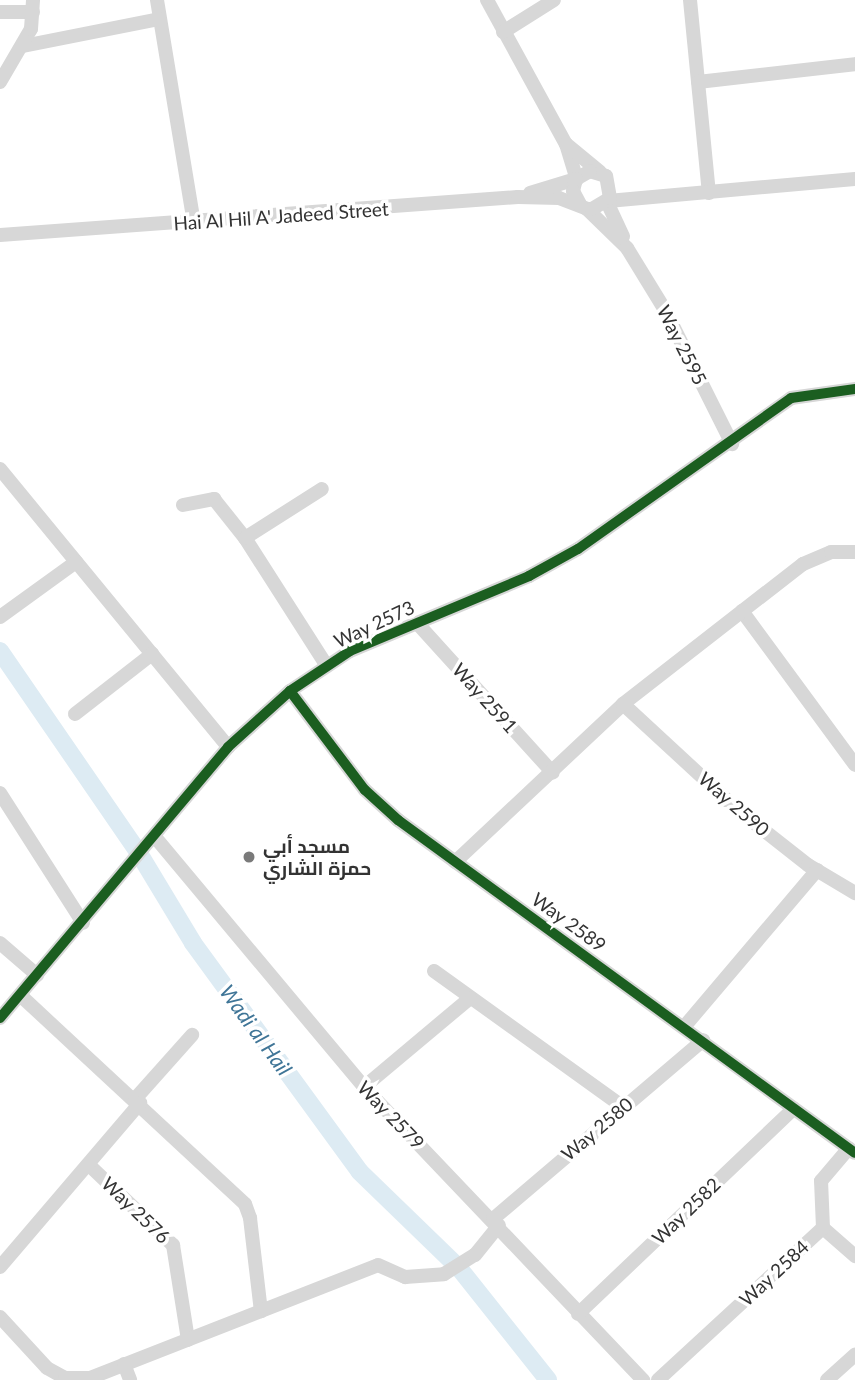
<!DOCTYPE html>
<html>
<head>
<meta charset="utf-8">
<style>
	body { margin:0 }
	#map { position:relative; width:855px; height:1380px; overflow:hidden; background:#fff; font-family:Lato,Cairo,sans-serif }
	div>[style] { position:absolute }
	.river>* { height:18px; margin:-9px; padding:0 9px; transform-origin:9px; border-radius:9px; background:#ddebf3 }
	.minor>* { height:14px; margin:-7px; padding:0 7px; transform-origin:7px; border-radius:7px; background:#d7d7d7 }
	.cycleway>* { height:10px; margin:-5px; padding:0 5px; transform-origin:5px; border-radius:5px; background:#1b5e20 }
	.dots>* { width:19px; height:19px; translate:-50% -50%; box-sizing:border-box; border:4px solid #fff; border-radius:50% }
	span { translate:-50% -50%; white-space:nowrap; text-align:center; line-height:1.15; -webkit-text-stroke:7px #fff; paint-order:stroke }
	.street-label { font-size:19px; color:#333 }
	.poi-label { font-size:19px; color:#333; font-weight:700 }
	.left { translate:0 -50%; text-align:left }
	.water-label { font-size:21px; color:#3f7597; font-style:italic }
</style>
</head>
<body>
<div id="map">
	<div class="river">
		<div style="left:0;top:651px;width:247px;rotate:55.5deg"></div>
		<div style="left:140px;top:855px;width:103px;rotate:58.9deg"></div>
		<div style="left:193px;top:943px;width:283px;rotate:53.9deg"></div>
		<div style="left:360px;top:1172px;width:138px;rotate:44.1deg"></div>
		<div style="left:459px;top:1268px;width:143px;rotate:51.5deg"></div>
	</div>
	<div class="minor">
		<div style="left:157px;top:0;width:226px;rotate:80.6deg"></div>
		<div style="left:487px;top:0;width:164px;rotate:61.3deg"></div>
		<div style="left:566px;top:144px;width:37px;rotate:73deg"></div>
		<div style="left:690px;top:0;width:194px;rotate:84.4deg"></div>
		<div style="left:0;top:12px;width:33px"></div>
		<div style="left:503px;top:32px;width:60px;rotate:-32.1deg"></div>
		<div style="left:23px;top:46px;width:139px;rotate:-11.2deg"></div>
		<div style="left:0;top:82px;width:61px;rotate:-59.7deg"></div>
		<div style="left:31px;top:29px;width:29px;rotate:-86deg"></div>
		<div style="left:698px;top:82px;width:158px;rotate:-6.5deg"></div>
		<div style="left:566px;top:144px;width:44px;rotate:39.5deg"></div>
		<div style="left:530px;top:193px;width:48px;rotate:-16.9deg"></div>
		<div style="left:608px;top:201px;width:248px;rotate:-5.1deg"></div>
		<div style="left:607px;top:202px;width:38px;rotate:65deg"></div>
		<div style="left:587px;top:209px;width:56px;rotate:44.3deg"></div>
		<div style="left:627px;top:248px;width:73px;rotate:58.5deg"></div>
		<div style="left:665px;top:310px;width:150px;rotate:63.4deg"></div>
		<div style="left:0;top:235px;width:519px;rotate:-4.2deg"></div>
		<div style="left:518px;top:197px;width:41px;rotate:1.4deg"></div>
		<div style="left:559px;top:198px;width:30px;rotate:21deg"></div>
		<div style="left:587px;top:209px;width:5px"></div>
		<div style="left:592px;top:209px;width:21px;rotate:-31deg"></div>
		<div style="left:610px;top:198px;width:22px;rotate:-100deg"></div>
		<div style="left:606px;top:176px;width:17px;rotate:-163deg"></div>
		<div style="left:590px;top:171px;width:16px;rotate:150deg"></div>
		<div style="left:576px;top:179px;width:12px;rotate:104deg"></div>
		<div style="left:573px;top:191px;width:17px;rotate:62deg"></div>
		<div style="left:0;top:469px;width:360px;rotate:50.6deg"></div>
		<div style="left:183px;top:505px;width:32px;rotate:-11deg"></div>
		<div style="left:214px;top:499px;width:50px;rotate:51.5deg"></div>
		<div style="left:245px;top:538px;width:152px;rotate:57.4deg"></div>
		<div style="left:245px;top:538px;width:91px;rotate:-32.5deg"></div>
		<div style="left:742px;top:611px;width:191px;rotate:53.7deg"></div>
		<div style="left:0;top:617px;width:94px;rotate:-35.9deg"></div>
		<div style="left:417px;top:623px;width:202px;rotate:47.8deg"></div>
		<div style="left:290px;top:691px;width:124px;rotate:52.9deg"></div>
		<div style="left:365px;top:790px;width:45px;rotate:42.3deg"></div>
		<div style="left:398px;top:820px;width:565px;rotate:36.08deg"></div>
		<div style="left:623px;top:704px;width:156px;rotate:42.7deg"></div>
		<div style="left:738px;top:810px;width:89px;rotate:38.2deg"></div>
		<div style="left:808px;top:865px;width:55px;rotate:30.8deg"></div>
		<div style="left:75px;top:714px;width:98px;rotate:-37.9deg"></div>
		<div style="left:0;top:793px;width:154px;rotate:57.4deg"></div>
		<div style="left:155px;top:837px;width:326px;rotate:50.1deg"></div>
		<div style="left:364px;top:1087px;width:405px;rotate:46.4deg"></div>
		<div style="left:455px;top:862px;width:231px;rotate:-43.2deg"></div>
		<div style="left:623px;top:704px;width:228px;rotate:-37.9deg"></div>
		<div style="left:803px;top:564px;width:30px;rotate:-23deg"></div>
		<div style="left:831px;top:552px;width:24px"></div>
		<div style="left:0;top:943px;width:49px;rotate:40.9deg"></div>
		<div style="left:434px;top:971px;width:233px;rotate:35.7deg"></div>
		<div style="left:20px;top:995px;width:307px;rotate:42.9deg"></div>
		<div style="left:245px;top:1204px;width:15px;rotate:70deg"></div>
		<div style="left:250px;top:1218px;width:94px;rotate:83.3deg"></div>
		<div style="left:0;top:1018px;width:354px;rotate:-49.9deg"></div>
		<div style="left:228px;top:747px;width:84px;rotate:-42.1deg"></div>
		<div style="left:290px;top:691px;width:72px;rotate:-33.7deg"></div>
		<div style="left:350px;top:651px;width:194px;rotate:-22.7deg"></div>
		<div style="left:529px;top:576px;width:56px;rotate:-28.9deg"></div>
		<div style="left:578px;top:549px;width:261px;rotate:-35.3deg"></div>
		<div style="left:791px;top:398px;width:65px;rotate:-8deg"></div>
		<div style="left:684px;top:1027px;width:206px;rotate:-49.7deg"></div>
		<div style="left:364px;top:1087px;width:138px;rotate:-40deg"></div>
		<div style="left:135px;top:1099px;width:86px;rotate:-48.3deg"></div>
		<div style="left:90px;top:1166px;width:115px;rotate:43.6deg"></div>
		<div style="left:173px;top:1245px;width:96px;rotate:81deg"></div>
		<div style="left:493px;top:1219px;width:276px;rotate:-40.4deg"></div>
		<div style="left:823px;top:1228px;width:43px;rotate:41.2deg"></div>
		<div style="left:0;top:1267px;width:216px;rotate:-49.5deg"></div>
		<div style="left:578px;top:1314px;width:298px;rotate:-43.6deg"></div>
		<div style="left:0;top:1317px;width:69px;rotate:47.3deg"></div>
		<div style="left:47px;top:1368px;width:21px;rotate:29deg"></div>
		<div style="left:65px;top:1378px;width:25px"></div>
		<div style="left:90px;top:1378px;width:309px;rotate:-21.4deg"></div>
		<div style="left:378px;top:1265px;width:30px;rotate:24deg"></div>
		<div style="left:405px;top:1277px;width:39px;rotate:-4deg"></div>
		<div style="left:444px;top:1274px;width:36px;rotate:-32deg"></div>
		<div style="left:475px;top:1255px;width:38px;rotate:-51deg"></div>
		<div style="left:124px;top:1364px;width:17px;rotate:69deg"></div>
		<div style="left:658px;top:1380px;width:224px;rotate:-42.7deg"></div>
		<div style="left:823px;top:1228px;width:47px;rotate:-92.4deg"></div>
		<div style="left:821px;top:1181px;width:43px;rotate:-49.7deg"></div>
		<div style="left:827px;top:1380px;width:38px;rotate:-42deg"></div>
	</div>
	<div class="cycleway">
		<div style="left:290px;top:691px;width:124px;rotate:52.9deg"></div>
		<div style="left:365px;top:790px;width:45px;rotate:42.3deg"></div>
		<div style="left:398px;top:820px;width:565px;rotate:36.08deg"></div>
		<div style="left:0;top:1018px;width:354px;rotate:-49.9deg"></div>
		<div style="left:228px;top:747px;width:84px;rotate:-42.1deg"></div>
		<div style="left:290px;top:691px;width:72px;rotate:-33.7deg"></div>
		<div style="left:350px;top:651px;width:194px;rotate:-22.7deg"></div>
		<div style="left:529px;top:576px;width:56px;rotate:-28.9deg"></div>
		<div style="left:578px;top:549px;width:261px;rotate:-35.3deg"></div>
		<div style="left:791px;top:398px;width:65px;rotate:-8deg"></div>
	</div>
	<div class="dots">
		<div style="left:249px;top:857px;background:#7a7a7a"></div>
	</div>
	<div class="street-label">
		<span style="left:281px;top:216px;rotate:-4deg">Hai Al Hil A' Jadeed Street</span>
		<span style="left:682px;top:345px;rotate:63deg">Way 2595</span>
		<span style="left:374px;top:624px;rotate:-25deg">Way 2573</span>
		<span style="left:485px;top:698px;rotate:48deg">Way 2591</span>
		<span style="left:734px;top:804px;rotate:41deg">Way 2590</span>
		<span style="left:569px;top:922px;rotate:36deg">Way 2589</span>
		<span style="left:391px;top:1115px;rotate:46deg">Way 2579</span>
		<span style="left:597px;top:1129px;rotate:-40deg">Way 2580</span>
		<span style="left:136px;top:1210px;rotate:44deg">Way 2576</span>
		<span style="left:686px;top:1211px;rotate:-44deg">Way 2582</span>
		<span style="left:774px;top:1273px;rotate:-43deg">Way 2584</span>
	</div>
	<div class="poi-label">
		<span class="left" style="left:263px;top:857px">مسجد أبي<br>حمزة الشاري</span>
	</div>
	<div class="water-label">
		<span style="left:256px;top:1030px;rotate:54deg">Wadi al Hail</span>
	</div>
</div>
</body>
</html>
